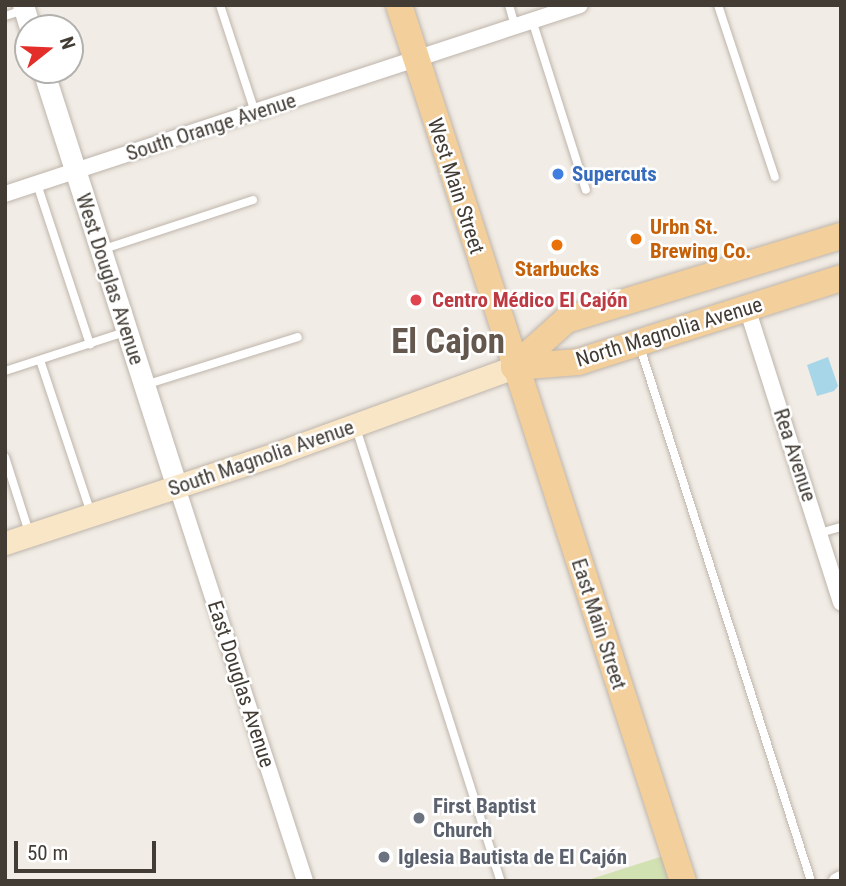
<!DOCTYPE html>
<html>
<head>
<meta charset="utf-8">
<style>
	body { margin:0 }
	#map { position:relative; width:846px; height:886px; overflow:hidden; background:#f1ece5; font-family:"Roboto Condensed",sans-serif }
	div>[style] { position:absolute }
	.green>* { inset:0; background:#d2e1b2 }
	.water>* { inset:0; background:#a7d6e8 }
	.roads { filter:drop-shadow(0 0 2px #beb5ac) drop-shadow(0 0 2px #beb5ac) }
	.service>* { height:8px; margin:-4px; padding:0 4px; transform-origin:4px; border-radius:4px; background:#fff }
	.minor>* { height:16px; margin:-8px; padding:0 8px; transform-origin:8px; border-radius:8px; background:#fff }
	.tertiary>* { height:21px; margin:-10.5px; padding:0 10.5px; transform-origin:10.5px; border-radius:10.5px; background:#fff }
	.secondary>* { height:23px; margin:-11.5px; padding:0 11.5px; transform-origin:11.5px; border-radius:11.5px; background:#f8e6c7 }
	.primary>* { height:26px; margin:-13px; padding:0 13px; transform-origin:13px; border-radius:13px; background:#f3cf9b }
	.dots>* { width:19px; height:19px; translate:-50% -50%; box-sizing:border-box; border:4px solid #fff; border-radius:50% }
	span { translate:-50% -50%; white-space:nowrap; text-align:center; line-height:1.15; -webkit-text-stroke:5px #fff; paint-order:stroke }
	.street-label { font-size:21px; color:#423c35 }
	.shop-label { font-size:21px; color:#366cbe; font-weight:700 }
	.left { translate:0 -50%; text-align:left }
	.food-label { font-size:21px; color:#c56008; font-weight:700 }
	.health-label { font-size:21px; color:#be3a42; font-weight:700 }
	.worship-label { font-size:21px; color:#5b616d; font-weight:700 }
	.town-label { font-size:35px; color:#64584e; font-weight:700 }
	.frame { position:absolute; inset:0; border:7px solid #423c35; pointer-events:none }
	.north { position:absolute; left:14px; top:14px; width:70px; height:70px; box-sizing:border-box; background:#fff; border:2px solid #b3b1ae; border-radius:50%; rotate:72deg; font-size:19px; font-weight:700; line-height:28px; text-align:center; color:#423c35 }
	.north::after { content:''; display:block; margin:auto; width:24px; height:32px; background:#e32e2a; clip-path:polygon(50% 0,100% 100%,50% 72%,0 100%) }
	.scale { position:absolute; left:14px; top:841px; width:142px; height:32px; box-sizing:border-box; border:4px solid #423c35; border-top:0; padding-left:9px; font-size:21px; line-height:24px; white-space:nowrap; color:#423c35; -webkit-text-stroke:5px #fff; paint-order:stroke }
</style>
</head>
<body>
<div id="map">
	<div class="green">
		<div style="clip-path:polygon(666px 855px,674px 881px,585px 881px)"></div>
	</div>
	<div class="water">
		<div style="clip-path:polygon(828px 357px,838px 386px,834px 391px,817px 396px,807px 365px)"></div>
	</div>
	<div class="roads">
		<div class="service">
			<div style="left:220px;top:5px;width:113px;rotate:71.9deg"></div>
			<div style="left:509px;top:5px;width:25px;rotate:74deg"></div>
			<div style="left:718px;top:5px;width:181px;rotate:71.7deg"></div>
			<div style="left:5px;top:16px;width:20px;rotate:-18deg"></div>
			<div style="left:532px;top:20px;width:178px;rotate:72.4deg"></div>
			<div style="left:37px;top:184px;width:169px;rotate:71.7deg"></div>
			<div style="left:101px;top:250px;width:160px;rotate:-18.2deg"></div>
			<div style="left:640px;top:347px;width:561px;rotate:72.24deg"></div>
			<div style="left:40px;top:360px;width:161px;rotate:71.6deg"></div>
			<div style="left:5px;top:371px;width:126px;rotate:-18deg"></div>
			<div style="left:145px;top:385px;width:160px;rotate:-17.4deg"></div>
			<div style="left:356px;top:428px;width:476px;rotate:72.3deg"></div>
			<div style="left:5px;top:457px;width:79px;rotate:72.3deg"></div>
			<div style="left:820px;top:533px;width:22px;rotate:-16deg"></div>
		</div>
		<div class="minor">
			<div style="left:5px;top:194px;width:605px;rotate:-18.2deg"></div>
			<div style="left:747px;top:308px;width:309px;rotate:72.3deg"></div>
			<div style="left:177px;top:487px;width:414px;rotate:72deg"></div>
			<div style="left:837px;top:881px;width:4px;rotate:-27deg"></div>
		</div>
		<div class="tertiary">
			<div style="left:23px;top:5px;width:24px;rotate:73deg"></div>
			<div style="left:43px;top:70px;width:438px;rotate:72.2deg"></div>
		</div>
		<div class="secondary">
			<div style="left:5px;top:543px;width:287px;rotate:-18.2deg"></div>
			<div style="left:278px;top:453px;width:251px;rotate:-20deg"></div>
		</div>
		<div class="primary">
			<div style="left:399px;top:5px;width:921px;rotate:72.04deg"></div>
			<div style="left:514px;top:367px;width:70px;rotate:-42.1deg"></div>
			<div style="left:566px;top:320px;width:288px;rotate:-17deg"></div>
			<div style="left:514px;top:367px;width:64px;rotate:-4.5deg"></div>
			<div style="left:578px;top:362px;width:276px;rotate:-17.7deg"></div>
		</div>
	</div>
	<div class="dots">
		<div style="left:558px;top:174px;background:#3f7fe0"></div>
		<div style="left:636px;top:239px;background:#e8710a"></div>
		<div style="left:557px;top:245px;background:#e8710a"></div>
		<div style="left:416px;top:300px;background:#e0444e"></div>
		<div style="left:419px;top:818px;background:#6b7280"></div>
		<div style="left:384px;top:857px;background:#6b7280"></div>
	</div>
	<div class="street-label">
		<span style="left:211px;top:127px;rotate:-18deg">South Orange Avenue</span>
		<span style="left:456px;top:186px;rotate:72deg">West Main Street</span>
		<span style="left:110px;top:279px;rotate:72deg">West Douglas Avenue</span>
		<span style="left:669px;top:332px;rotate:-17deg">North Magnolia Avenue</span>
		<span style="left:795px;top:455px;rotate:72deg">Rea Avenue</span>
		<span style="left:261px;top:458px;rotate:-19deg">South Magnolia Avenue</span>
		<span style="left:599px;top:624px;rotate:72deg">East Main Street</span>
		<span style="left:241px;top:684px;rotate:72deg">East Douglas Avenue</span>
	</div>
	<div class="shop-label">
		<span class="left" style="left:572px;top:174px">Supercuts</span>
	</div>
	<div class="food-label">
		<span class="left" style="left:650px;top:239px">Urbn St.<br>Brewing Co.</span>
		<span style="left:557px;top:269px">Starbucks</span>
	</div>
	<div class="health-label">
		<span class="left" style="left:432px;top:300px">Centro Médico El Cajón</span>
	</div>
	<div class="worship-label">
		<span class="left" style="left:433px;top:818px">First Baptist<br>Church</span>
		<span class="left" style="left:398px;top:857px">Iglesia Bautista de El Cajón</span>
	</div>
	<div class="town-label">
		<span style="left:448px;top:342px">El Cajon</span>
	</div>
	<div class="frame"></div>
	<div class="north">N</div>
	<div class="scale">50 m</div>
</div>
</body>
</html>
